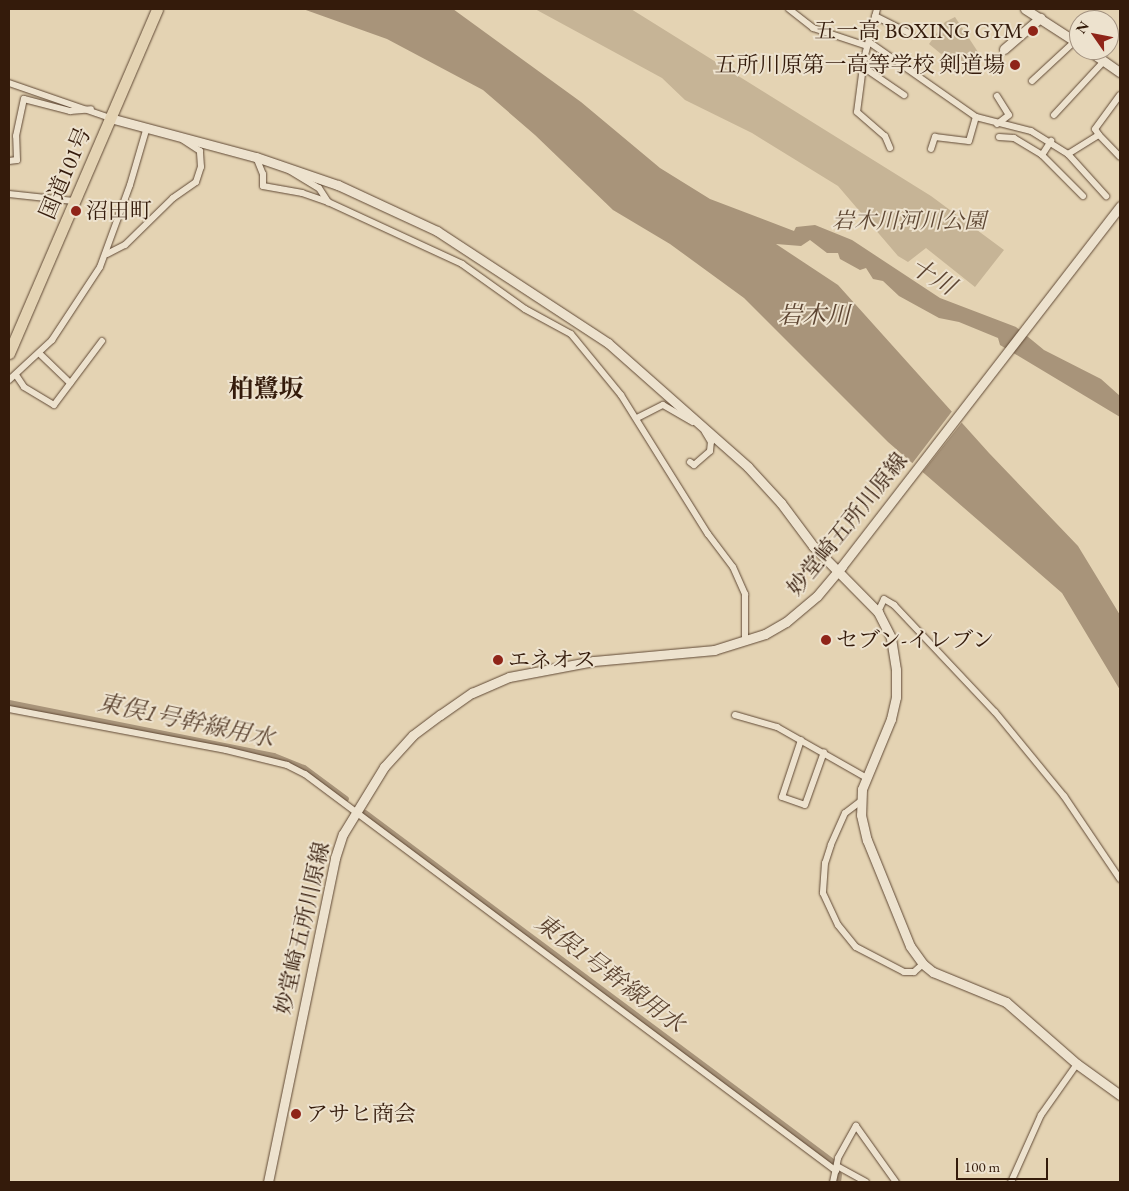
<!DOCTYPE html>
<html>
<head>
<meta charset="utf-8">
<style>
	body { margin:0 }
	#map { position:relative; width:1129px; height:1191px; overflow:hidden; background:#e4d3b3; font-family:"EB Garamond","Noto Serif JP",serif }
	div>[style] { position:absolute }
	.green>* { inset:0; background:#c6b496 }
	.water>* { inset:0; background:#a8947a }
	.pier>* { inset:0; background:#e4d3b3 }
	.canal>* { height:6px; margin:-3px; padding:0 3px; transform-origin:3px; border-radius:3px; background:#a8947a }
	.roads { filter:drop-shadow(0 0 1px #604935) drop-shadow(0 0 1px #604935) }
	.street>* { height:6px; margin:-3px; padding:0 3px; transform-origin:3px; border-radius:3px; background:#ede2ce }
	.secondary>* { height:9px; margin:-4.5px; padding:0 4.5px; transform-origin:4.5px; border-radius:4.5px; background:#ede2ce }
	.highway>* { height:11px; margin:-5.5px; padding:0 5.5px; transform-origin:5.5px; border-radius:5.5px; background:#e4d3b3 }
	.dots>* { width:14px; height:14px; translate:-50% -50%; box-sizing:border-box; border:2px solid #ede2ce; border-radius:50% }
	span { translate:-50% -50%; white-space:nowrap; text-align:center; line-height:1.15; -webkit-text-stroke:4px #ede2ce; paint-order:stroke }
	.poi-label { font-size:22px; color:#341b0b }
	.right { translate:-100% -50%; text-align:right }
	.left { translate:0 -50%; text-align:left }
	.street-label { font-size:22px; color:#341b0b }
	.park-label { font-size:22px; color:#604935; font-style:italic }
	.water-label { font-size:24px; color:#5d4532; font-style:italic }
	.quarter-label { font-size:25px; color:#341b0b; font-weight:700 }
	.frame { position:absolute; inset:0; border:10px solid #341b0b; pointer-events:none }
	.north { position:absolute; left:1069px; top:10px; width:50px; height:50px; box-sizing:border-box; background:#ede2ce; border:1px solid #a39280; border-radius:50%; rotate:303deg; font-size:14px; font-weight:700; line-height:20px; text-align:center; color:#341b0b }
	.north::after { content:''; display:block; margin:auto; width:18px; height:22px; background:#8f2418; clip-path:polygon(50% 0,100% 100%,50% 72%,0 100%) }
	.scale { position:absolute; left:956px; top:1158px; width:92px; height:22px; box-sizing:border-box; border:2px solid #341b0b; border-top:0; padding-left:6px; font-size:15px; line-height:18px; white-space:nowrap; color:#341b0b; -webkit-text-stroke:4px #ede2ce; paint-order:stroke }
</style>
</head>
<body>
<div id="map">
	<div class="green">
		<div style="clip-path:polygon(535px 9px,631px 9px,931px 196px,1004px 250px,975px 287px,926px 248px,908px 262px,898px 256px,838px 186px,752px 133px,685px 100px,662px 78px)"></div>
		<div style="clip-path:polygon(955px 17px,978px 52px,958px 68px,929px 44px,945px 22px)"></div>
	</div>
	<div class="water">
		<div style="clip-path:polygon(303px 9px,453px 9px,581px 102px,660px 168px,710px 199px,794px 231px,796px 227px,815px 225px,852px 240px,940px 298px,1016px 327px,1044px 350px,1101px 379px,1120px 396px,1120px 417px,1000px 345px,998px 338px,959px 322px,939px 318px,899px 296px,883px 281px,873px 279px,866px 268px,860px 270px,840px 259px,838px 253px,827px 253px,810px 240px,801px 246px,776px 244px,838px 285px,989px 453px,1078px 546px,1120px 615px,1120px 690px,1062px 593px,888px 442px,744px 298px,670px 244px,613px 210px,535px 135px,483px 90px,387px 39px)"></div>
	</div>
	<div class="pier">
		<div style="clip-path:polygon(953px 410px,963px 421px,921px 474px,911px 465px)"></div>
	</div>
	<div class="canal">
		<div style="left:9px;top:703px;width:270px;rotate:11.3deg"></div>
		<div style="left:274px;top:756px;width:32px;rotate:22deg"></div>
		<div style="left:304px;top:768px;width:52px;rotate:36.4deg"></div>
		<div style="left:365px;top:813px;width:584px;rotate:36.71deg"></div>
		<div style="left:838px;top:1182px;width:7px;rotate:-82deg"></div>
	</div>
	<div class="roads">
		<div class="street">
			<div style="left:789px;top:9px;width:31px;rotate:38deg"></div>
			<div style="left:813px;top:28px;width:57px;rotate:18.4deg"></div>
			<div style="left:877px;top:9px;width:52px;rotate:104.6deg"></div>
			<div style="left:864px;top:59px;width:53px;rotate:97.5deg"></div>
			<div style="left:857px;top:112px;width:37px;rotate:41deg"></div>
			<div style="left:885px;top:136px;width:13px;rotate:67deg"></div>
			<div style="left:875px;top:16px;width:40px;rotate:26.6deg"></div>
			<div style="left:869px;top:42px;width:131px;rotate:35deg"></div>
			<div style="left:976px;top:117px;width:57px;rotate:14.3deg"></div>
			<div style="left:1031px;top:131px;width:44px;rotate:31.9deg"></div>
			<div style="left:1068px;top:154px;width:36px;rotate:-32deg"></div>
			<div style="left:1099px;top:135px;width:30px;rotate:46deg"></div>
			<div style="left:863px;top:67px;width:50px;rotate:34.3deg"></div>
			<div style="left:1032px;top:81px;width:59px;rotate:-42.9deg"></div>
			<div style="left:9px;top:83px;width:107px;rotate:19.1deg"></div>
			<div style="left:997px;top:96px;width:22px;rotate:58deg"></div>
			<div style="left:1009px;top:115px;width:15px;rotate:143deg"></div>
			<div style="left:1054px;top:115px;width:74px;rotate:-47.2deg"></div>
			<div style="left:1099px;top:135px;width:7px;rotate:-124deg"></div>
			<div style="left:1095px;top:129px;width:42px;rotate:-53.7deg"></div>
			<div style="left:999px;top:137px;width:15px;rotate:4deg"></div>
			<div style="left:1014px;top:138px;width:33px;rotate:31deg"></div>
			<div style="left:1042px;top:155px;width:58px;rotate:45deg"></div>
			<div style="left:931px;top:149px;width:13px;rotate:-72deg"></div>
			<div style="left:935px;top:137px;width:34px;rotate:7deg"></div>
			<div style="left:969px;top:141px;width:25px;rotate:-74deg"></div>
			<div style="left:1068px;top:154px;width:57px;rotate:47.9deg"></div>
			<div style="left:1042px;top:155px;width:17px;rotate:-57deg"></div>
			<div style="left:256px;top:157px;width:18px;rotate:68deg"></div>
			<div style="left:263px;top:174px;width:12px;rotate:90deg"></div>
			<div style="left:263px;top:186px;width:40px;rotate:10deg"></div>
			<div style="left:302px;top:193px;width:28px;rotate:19deg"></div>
			<div style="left:328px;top:202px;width:148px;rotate:24.8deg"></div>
			<div style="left:462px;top:264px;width:77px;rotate:35.5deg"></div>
			<div style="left:525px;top:309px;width:52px;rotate:28.5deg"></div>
			<div style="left:571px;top:334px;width:79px;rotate:50.7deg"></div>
			<div style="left:621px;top:395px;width:164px;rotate:58deg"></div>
			<div style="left:708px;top:534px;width:41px;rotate:52.9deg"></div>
			<div style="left:733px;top:567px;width:30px;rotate:66deg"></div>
			<div style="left:745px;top:594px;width:48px;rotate:90deg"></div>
			<div style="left:9px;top:161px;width:8px;rotate:-7deg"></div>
			<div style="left:17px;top:160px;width:24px;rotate:-92deg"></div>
			<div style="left:16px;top:136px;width:38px;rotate:-78deg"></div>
			<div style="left:24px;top:99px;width:48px;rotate:14.6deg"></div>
			<div style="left:70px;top:111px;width:21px;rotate:-5deg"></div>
			<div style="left:287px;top:169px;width:37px;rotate:31deg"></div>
			<div style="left:319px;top:188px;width:17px;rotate:57deg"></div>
			<div style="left:9px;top:194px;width:65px;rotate:6.1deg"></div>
			<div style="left:107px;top:254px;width:20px;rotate:-27deg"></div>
			<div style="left:125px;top:245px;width:67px;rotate:-44.4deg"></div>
			<div style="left:173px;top:198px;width:28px;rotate:-35deg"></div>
			<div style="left:196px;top:182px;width:16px;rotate:-72deg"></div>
			<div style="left:201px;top:167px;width:16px;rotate:-94deg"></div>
			<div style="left:200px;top:151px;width:20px;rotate:-147deg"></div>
			<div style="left:40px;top:354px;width:42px;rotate:44deg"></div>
			<div style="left:16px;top:375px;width:14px;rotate:56deg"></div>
			<div style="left:24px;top:387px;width:35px;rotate:31deg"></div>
			<div style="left:54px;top:405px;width:80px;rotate:-53.1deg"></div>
			<div style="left:9px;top:380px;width:59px;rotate:-42.9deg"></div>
			<div style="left:52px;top:340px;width:87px;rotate:-56.7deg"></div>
			<div style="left:100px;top:267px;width:87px;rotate:-69.9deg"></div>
			<div style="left:130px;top:185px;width:60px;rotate:-73.7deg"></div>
			<div style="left:637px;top:418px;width:29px;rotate:-27deg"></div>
			<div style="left:663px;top:405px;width:34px;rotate:30deg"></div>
			<div style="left:690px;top:462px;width:5px;rotate:37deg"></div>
			<div style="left:694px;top:465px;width:21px;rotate:-41deg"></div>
			<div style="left:710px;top:451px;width:9px;rotate:-84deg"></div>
			<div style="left:711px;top:442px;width:12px;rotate:-121deg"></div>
			<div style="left:878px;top:612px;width:14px;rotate:-65deg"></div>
			<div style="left:884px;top:599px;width:12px;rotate:31deg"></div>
			<div style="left:894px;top:605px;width:147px;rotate:46.7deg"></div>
			<div style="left:995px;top:712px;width:109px;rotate:50.6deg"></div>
			<div style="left:1064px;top:796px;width:100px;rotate:56deg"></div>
			<div style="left:9px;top:709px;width:221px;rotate:10.7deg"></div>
			<div style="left:226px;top:750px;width:63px;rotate:13.8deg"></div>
			<div style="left:287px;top:765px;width:20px;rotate:27deg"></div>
			<div style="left:305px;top:774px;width:663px;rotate:36.78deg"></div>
			<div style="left:735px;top:715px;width:44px;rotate:15.9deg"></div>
			<div style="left:777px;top:727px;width:101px;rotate:29.6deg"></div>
			<div style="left:801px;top:740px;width:60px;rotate:108.4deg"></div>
			<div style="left:782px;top:797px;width:24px;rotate:19deg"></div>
			<div style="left:805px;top:805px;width:56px;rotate:-70.3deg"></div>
			<div style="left:861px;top:801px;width:20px;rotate:143deg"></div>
			<div style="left:845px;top:813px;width:35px;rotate:114deg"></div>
			<div style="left:831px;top:845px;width:19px;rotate:108deg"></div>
			<div style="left:825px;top:863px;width:30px;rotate:94deg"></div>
			<div style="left:823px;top:893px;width:35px;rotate:65deg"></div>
			<div style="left:838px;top:925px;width:28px;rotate:51deg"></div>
			<div style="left:856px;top:947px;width:54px;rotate:27.5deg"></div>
			<div style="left:904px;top:972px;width:10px"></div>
			<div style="left:914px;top:972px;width:12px;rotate:-42deg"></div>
			<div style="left:837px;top:1166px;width:33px;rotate:29deg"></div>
			<div style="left:833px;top:1182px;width:25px;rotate:-78deg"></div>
			<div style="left:838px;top:1158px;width:37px;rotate:-61deg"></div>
			<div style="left:856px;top:1126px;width:69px;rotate:54.5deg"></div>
			<div style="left:1011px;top:1182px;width:73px;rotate:-65.9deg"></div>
			<div style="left:1041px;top:1115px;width:62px;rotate:-54.8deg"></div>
		</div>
		<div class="secondary">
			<div style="left:1025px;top:9px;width:64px;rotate:32.9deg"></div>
			<div style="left:1004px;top:49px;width:48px;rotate:-40.7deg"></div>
			<div style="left:1088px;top:50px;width:39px;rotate:35deg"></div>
			<div style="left:110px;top:118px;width:151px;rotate:15deg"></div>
			<div style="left:256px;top:157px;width:87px;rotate:18.9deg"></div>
			<div style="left:338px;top:185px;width:109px;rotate:24.9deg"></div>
			<div style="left:437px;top:231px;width:204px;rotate:33.2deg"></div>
			<div style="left:608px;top:343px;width:187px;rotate:41.5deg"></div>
			<div style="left:748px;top:467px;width:49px;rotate:47.5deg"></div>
			<div style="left:781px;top:503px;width:54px;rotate:53.3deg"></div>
			<div style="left:813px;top:546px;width:93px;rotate:45.4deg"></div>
			<div style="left:878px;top:612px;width:29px;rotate:63deg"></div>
			<div style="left:891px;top:638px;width:32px;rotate:81deg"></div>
			<div style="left:896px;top:670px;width:27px;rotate:90deg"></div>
			<div style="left:896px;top:697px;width:23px;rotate:103deg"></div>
			<div style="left:891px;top:719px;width:76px;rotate:112.5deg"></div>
			<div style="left:862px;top:789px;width:26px;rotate:92deg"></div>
			<div style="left:861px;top:815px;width:26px;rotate:77deg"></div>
			<div style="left:867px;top:840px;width:114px;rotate:67.9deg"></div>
			<div style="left:910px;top:946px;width:22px;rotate:54deg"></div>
			<div style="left:923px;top:964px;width:13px;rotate:39deg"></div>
			<div style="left:933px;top:972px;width:79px;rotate:22.3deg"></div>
			<div style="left:1006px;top:1002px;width:94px;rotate:41.1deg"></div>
			<div style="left:1077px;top:1064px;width:53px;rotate:35.8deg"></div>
			<div style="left:268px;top:1182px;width:331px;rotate:-78.3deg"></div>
			<div style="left:335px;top:858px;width:25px;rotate:-72deg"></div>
			<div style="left:343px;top:834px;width:79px;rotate:-58.5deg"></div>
			<div style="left:384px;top:767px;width:43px;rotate:-47.8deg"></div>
			<div style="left:413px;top:735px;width:34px;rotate:-37deg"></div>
			<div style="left:440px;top:715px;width:39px;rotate:-35deg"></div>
			<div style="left:472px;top:693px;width:40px;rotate:-23.4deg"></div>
			<div style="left:509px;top:677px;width:86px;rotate:-10.7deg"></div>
			<div style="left:594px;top:661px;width:121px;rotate:-5.2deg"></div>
			<div style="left:714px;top:650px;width:53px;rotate:-17.4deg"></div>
			<div style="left:765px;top:634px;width:24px;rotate:-30deg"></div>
			<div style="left:786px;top:622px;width:40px;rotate:-40deg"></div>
			<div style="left:817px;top:596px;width:39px;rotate:-50deg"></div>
			<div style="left:842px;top:566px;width:455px;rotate:-52.3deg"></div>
		</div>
		<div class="highway">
			<div style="left:9px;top:353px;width:374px;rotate:-66.7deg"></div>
		</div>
	</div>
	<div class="dots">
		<div style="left:1033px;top:31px;background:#8f2418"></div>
		<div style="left:1015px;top:65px;background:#8f2418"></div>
		<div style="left:76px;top:211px;background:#8f2418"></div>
		<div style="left:826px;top:640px;background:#8f2418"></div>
		<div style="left:498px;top:660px;background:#8f2418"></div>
		<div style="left:296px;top:1114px;background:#8f2418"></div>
	</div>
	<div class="poi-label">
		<span class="right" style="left:1023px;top:31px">五一高 BOXING GYM</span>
		<span class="right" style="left:1005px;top:65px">五所川原第一高等学校 剣道場</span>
		<span class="left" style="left:86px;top:211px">沼田町</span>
		<span class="left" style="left:836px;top:640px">セブン-イレブン</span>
		<span class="left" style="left:508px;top:660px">エネオス</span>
		<span class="left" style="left:306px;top:1114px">アサヒ商会</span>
	</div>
	<div class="street-label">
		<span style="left:65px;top:173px;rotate:-67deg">国道101号</span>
		<span style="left:847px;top:524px;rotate:-51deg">妙堂崎五所川原線</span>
		<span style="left:302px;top:928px;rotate:-77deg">妙堂崎五所川原線</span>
	</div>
	<div class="park-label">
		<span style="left:909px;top:221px">岩木川河川公園</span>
	</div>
	<div class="water-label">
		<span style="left:933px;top:276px;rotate:31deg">十川</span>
		<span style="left:814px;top:315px">岩木川</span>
		<span style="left:186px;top:720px;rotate:12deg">東俣1号幹線用水</span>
		<span style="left:610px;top:973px;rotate:37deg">東俣1号幹線用水</span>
	</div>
	<div class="quarter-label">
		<span style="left:266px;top:388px">柏鷺坂</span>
	</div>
	<div class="frame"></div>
	<div class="north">N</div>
	<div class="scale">100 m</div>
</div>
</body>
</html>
